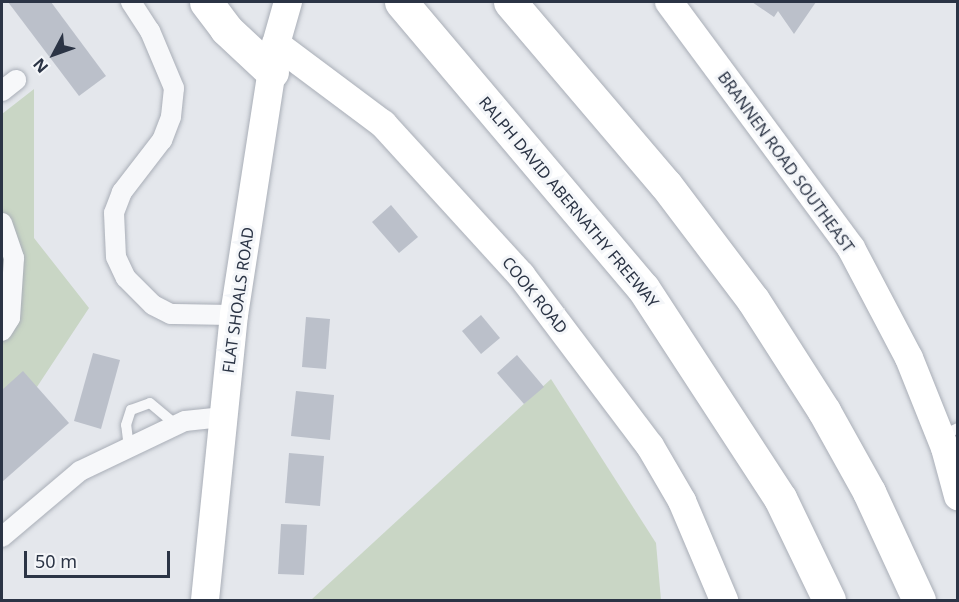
<!DOCTYPE html>
<html>
<head>
<meta charset="utf-8">
<style>
	body { margin:0 }
	#map { position:relative; width:959px; height:602px; overflow:hidden; background:#e4e7ec; font-family:"Noto Sans",sans-serif }
	div>[style] { position:absolute }
	.green>* { inset:0; background:#c9d6c5 }
	.building>* { inset:0; background:#bbc0ca }
	.roads { filter:drop-shadow(0 0 2px #a9aeb7) drop-shadow(0 0 2px #a9aeb7) }
	.lane>* { height:10px; margin:-5px; padding:0 5px; transform-origin:5px; border-radius:5px; background:#f7f8fa }
	.street>* { height:20px; margin:-10px; padding:0 10px; transform-origin:10px; border-radius:10px; background:#f7f8fa }
	.secondary>* { height:28px; margin:-14px; padding:0 14px; transform-origin:14px; border-radius:14px; background:#fff }
	.highway>* { height:33px; margin:-16.5px; padding:0 16.5px; transform-origin:16.5px; border-radius:16.5px; background:#fff }
	span { translate:-50% -50%; white-space:nowrap; text-align:center; line-height:1.15; -webkit-text-stroke:6px #f4f6f9; paint-order:stroke }
	.street-label { font-size:16px; color:#2b3445 }
	.frame { position:absolute; inset:0; border:3px solid #2b3445; pointer-events:none }
	.north { position:absolute; left:24px; top:24px; width:60px; height:60px; -webkit-text-stroke:4px #f4f6f9; paint-order:stroke; rotate:229deg; font-size:16px; font-weight:700; line-height:24px; text-align:center; color:#2b3445 }
	.north::after { content:''; display:block; margin:auto; width:21px; height:27px; background:#2b3445; clip-path:polygon(50% 0,100% 100%,50% 72%,0 100%) }
	.scale { position:absolute; left:24px; top:551px; width:146px; height:27px; box-sizing:border-box; border:3px solid #2b3445; border-top:0; padding-left:8px; font-size:18px; line-height:21px; white-space:nowrap; color:#2b3445; -webkit-text-stroke:4px #f4f6f9; paint-order:stroke }
</style>
</head>
<body>
<div id="map">
	<div class="green">
		<div style="clip-path:polygon(34px 89px,34px 238px,89px 308px,2px 440px,2px 114px)"></div>
		<div style="clip-path:polygon(551px 379px,656px 543px,661px 600px,311px 600px)"></div>
	</div>
	<div class="building">
		<div style="clip-path:polygon(8px 2px,51px 2px,106px 76px,79px 96px)"></div>
		<div style="clip-path:polygon(752px 2px,816px 2px,794px 34px,778px 11px,774px 17px)"></div>
		<div style="clip-path:polygon(391px 205px,418px 237px,399px 253px,372px 222px)"></div>
		<div style="clip-path:polygon(481px 315px,500px 338px,481px 354px,462px 331px)"></div>
		<div style="clip-path:polygon(306px 317px,330px 319px,326px 369px,302px 367px)"></div>
		<div style="clip-path:polygon(93px 353px,120px 360px,101px 429px,74px 421px)"></div>
		<div style="clip-path:polygon(517px 355px,544px 387px,524px 404px,497px 373px)"></div>
		<div style="clip-path:polygon(23px 371px,69px 423px,2px 482px,2px 390px)"></div>
		<div style="clip-path:polygon(296px 391px,334px 395px,330px 440px,291px 436px)"></div>
		<div style="clip-path:polygon(289px 453px,324px 456px,320px 506px,285px 503px)"></div>
		<div style="clip-path:polygon(281px 524px,307px 525px,304px 575px,278px 574px)"></div>
	</div>
	<div class="roads">
		<div class="lane">
			<div style="left:941px;top:436px;width:19px;rotate:-25deg"></div>
			<div style="left:129px;top:448px;width:23px;rotate:-97deg"></div>
			<div style="left:126px;top:425px;width:16px;rotate:-72deg"></div>
			<div style="left:131px;top:410px;width:20px;rotate:-20deg"></div>
			<div style="left:150px;top:403px;width:34px;rotate:40deg"></div>
		</div>
		<div class="street">
			<div style="left:131px;top:2px;width:35px;rotate:57deg"></div>
			<div style="left:150px;top:31px;width:62px;rotate:67.2deg"></div>
			<div style="left:174px;top:88px;width:29px;rotate:96deg"></div>
			<div style="left:171px;top:117px;width:25px;rotate:111deg"></div>
			<div style="left:162px;top:140px;width:66px;rotate:127.6deg"></div>
			<div style="left:122px;top:192px;width:22px;rotate:111deg"></div>
			<div style="left:114px;top:213px;width:44px;rotate:87.4deg"></div>
			<div style="left:116px;top:257px;width:23px;rotate:65deg"></div>
			<div style="left:126px;top:278px;width:38px;rotate:45deg"></div>
			<div style="left:153px;top:305px;width:20px;rotate:27deg"></div>
			<div style="left:171px;top:314px;width:63px;rotate:0.9deg"></div>
			<div style="left:2px;top:91px;width:18px;rotate:-38deg"></div>
			<div style="left:2px;top:223px;width:37px;rotate:71deg"></div>
			<div style="left:14px;top:258px;width:60px;rotate:93.8deg"></div>
			<div style="left:10px;top:318px;width:15px;rotate:122deg"></div>
			<div style="left:2px;top:537px;width:102px;rotate:-40.2deg"></div>
			<div style="left:80px;top:471px;width:116px;rotate:-25.5deg"></div>
			<div style="left:185px;top:421px;width:39px;rotate:-6deg"></div>
		</div>
		<div class="secondary">
			<div style="left:669px;top:2px;width:306px;rotate:53.5deg"></div>
			<div style="left:851px;top:248px;width:124px;rotate:62.2deg"></div>
			<div style="left:909px;top:358px;width:97px;rotate:68.2deg"></div>
			<div style="left:945px;top:448px;width:50px;rotate:74.8deg"></div>
			<div style="left:276px;top:44px;width:134px;rotate:36.8deg"></div>
			<div style="left:383px;top:124px;width:205px;rotate:47.6deg"></div>
			<div style="left:521px;top:275px;width:214px;rotate:53deg"></div>
			<div style="left:650px;top:446px;width:64px;rotate:59.8deg"></div>
			<div style="left:682px;top:501px;width:108px;rotate:67deg"></div>
			<div style="left:205px;top:600px;width:286px;rotate:-84.2deg"></div>
			<div style="left:234px;top:315px;width:274px;rotate:-81.2deg"></div>
			<div style="left:276px;top:44px;width:44px;rotate:-74.1deg"></div>
		</div>
		<div class="highway">
			<div style="left:206px;top:2px;width:34px;rotate:53deg"></div>
			<div style="left:226px;top:29px;width:63px;rotate:43.1deg"></div>
			<div style="left:401px;top:2px;width:375px;rotate:49.8deg"></div>
			<div style="left:643px;top:288px;width:251px;rotate:56.9deg"></div>
			<div style="left:780px;top:498px;width:113px;rotate:64.3deg"></div>
			<div style="left:510px;top:2px;width:240px;rotate:49.6deg"></div>
			<div style="left:666px;top:185px;width:144px;rotate:52.9deg"></div>
			<div style="left:753px;top:300px;width:132px;rotate:57.4deg"></div>
			<div style="left:824px;top:411px;width:93px;rotate:60.9deg"></div>
			<div style="left:869px;top:492px;width:119px;rotate:65.2deg"></div>
		</div>
	</div>
	<div class="street-label">
		<span style="left:786px;top:162px;rotate:54deg">BRANNEN ROAD SOUTHEAST</span>
		<span style="left:569px;top:202px;rotate:50deg">RALPH DAVID ABERNATHY FREEWAY</span>
		<span style="left:535px;top:295px;rotate:51deg">COOK ROAD</span>
		<span style="left:238px;top:300px;rotate:-82deg">FLAT SHOALS ROAD</span>
	</div>
	<div class="frame"></div>
	<div class="north">N</div>
	<div class="scale">50 m</div>
</div>
</body>
</html>
